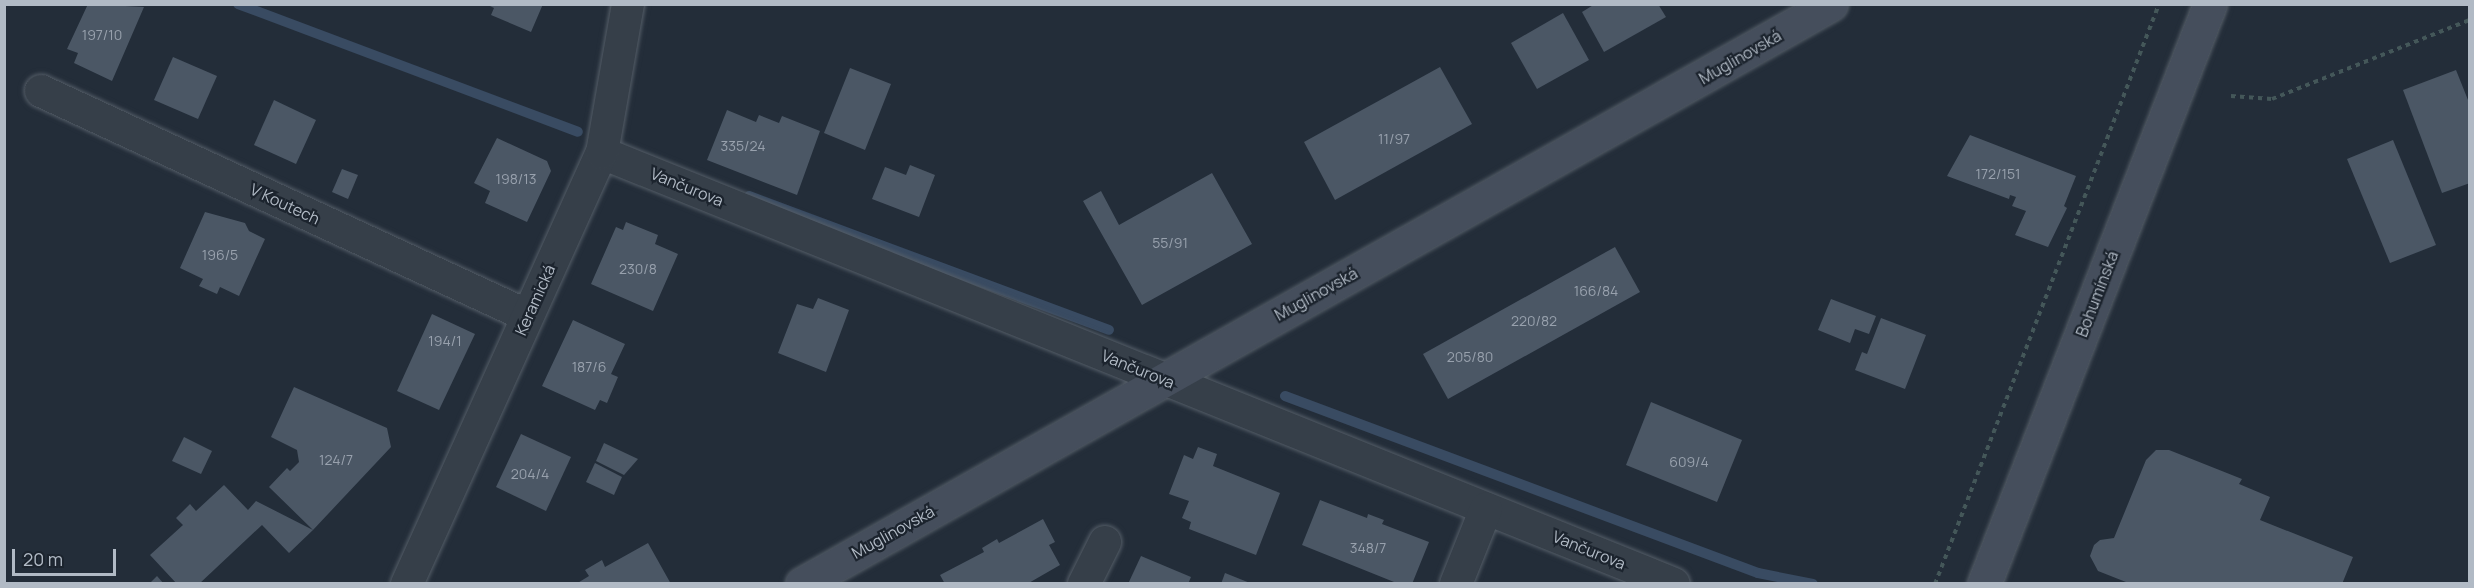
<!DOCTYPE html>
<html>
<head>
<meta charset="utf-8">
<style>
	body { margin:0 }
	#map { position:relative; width:2474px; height:588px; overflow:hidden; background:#232d39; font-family:Manrope,sans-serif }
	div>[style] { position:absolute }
	.stream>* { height:10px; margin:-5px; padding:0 5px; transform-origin:5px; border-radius:5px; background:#394b62 }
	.building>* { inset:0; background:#4b5765 }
	.path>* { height:4px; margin-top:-2px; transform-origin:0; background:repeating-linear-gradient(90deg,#445759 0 4.5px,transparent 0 9px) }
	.roads { filter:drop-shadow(0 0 2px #545d67) drop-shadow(0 0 2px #545d67) }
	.minor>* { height:32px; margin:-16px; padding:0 16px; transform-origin:16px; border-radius:16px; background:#363f49 }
	.secondary>* { height:33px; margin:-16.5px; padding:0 16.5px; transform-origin:16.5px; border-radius:16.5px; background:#454e5c }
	span { translate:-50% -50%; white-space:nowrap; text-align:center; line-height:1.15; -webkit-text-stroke:4.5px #1c242e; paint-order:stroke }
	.number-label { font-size:14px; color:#98a1ad }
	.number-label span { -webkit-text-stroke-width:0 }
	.street-label { font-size:16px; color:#b1bac5 }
	.frame { position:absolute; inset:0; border:6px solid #b1bac5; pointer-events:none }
	.scale { position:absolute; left:12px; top:549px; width:104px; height:27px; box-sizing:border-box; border:3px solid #b1bac5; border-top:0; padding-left:8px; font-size:18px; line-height:21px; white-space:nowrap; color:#b1bac5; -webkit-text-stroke:4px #1c242e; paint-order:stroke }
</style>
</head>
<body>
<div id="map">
	<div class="stream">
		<div style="left:238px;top:4px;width:363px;rotate:20.6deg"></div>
		<div style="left:749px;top:196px;width:384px;rotate:20.4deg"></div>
		<div style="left:1285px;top:396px;width:505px;rotate:20.52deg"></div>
		<div style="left:1758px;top:573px;width:56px;rotate:11.3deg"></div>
	</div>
	<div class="building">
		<div style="clip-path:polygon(88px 4px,144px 7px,112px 81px,74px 63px,78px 53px,67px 49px)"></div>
		<div style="clip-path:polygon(486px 4px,543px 4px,531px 32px,491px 15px,494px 8px)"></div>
		<div style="clip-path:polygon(1595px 4px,1658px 4px,1666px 17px,1604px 52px,1582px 12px)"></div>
		<div style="clip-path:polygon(1563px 13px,1589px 60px,1537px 89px,1511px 43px)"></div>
		<div style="clip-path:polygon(173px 57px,217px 76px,198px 119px,154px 100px)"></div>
		<div style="clip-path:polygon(1440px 67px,1472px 124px,1335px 200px,1304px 142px)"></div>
		<div style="clip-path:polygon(850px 68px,891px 84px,865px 150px,824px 133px)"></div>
		<div style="clip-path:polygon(2456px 70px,2470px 105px,2470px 183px,2442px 193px,2403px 90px)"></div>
		<div style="clip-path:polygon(274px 100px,316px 120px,296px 164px,254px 145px)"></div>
		<div style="clip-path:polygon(727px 110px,756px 122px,759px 115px,779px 123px,782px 116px,820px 131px,797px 195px,707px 160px)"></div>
		<div style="clip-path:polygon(1970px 135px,2076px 176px,2064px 206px,2067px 208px,2048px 247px,2015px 235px,2026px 211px,2012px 206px,2016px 197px,2010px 195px,2009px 199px,1947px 176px)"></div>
		<div style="clip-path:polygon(497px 138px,547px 161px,551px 171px,527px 222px,485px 203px,490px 191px,474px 183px)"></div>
		<div style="clip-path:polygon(2393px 140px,2436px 245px,2390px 263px,2347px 159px)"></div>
		<div style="clip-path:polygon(910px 165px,935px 175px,919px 217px,872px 199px,885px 167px,906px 175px)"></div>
		<div style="clip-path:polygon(342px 169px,358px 175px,348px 199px,332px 192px)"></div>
		<div style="clip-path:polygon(1212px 173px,1252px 244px,1142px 305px,1083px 201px,1101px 191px,1119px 225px)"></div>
		<div style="clip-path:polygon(205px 212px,245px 223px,249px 231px,265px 239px,239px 296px,220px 287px,217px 294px,199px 286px,203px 279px,180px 268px)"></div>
		<div style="clip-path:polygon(626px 222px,658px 235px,655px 244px,678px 254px,653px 311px,591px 284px,616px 227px,623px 230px)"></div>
		<div style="clip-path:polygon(1615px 247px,1640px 292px,1448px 399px,1423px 354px)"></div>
		<div style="clip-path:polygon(818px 298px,849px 310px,826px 372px,778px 353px,797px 304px,813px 309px)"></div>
		<div style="clip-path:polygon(1831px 299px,1876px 316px,1869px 334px,1855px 329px,1850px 343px,1818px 330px)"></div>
		<div style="clip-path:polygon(432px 314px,475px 334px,439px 410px,397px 391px)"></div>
		<div style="clip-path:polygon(1881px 318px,1926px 335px,1905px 389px,1855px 370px,1862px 352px,1867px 354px)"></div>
		<div style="clip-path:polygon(573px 320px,625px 344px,611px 374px,618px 377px,607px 403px,600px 400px,595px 410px,542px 386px)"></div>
		<div style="clip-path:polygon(294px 387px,387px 428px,391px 447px,313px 530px,289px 553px,262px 525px,199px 584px,177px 584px,150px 555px,183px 525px,176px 518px,190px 504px,196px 511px,224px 485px,248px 510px,256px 501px,313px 530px,269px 487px,287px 468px,290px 471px,299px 462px,297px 450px,271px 437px)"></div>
		<div style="clip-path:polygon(1651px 402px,1742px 440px,1717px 502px,1626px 465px)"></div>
		<div style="clip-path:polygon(521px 434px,571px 457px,546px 511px,496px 487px)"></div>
		<div style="clip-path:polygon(184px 437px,212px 451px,201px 474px,172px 461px)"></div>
		<div style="clip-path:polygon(604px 443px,638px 459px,624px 475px,596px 461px)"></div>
		<div style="clip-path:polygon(1198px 447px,1217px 454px,1213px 466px,1280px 493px,1256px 555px,1189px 529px,1191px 522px,1182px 518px,1189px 501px,1169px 494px,1184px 455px,1193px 459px)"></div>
		<div style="clip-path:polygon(2156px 450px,2169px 450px,2242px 479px,2239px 484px,2270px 497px,2260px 520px,2353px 557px,2342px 584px,2131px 584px,2098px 571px,2090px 556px,2094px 545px,2100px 540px,2114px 538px,2146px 460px)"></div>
		<div style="clip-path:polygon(595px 463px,622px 477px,614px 495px,586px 482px)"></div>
		<div style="clip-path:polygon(1320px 500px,1367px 518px,1368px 514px,1384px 520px,1382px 524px,1429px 542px,1412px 584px,1399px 584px,1302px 545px)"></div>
		<div style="clip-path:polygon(1043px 519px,1055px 542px,1049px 545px,1060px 565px,1027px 584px,945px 584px,940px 575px,984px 552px,982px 548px,997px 539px,999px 543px)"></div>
		<div style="clip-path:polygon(648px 543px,671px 584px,576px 584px,589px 576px,585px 570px,602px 560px,605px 567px)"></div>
		<div style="clip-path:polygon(1141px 556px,1191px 577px,1188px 584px,1128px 584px)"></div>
		<div style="clip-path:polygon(1225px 573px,1250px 583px,1250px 584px,1221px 584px)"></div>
		<div style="clip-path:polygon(157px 576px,164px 584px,149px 584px)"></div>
	</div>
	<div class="path">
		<div style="left:2231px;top:96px;width:41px;rotate:4.2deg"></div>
		<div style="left:2272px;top:99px;width:213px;rotate:-21.8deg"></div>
		<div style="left:1935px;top:584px;width:622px;rotate:-68.88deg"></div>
	</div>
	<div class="roads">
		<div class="minor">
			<div style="left:41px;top:91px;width:536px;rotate:24.8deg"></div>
			<div style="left:602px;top:153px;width:1155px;rotate:21.9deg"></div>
			<div style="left:407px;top:584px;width:473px;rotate:-65.7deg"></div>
			<div style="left:602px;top:153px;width:151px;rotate:-80.1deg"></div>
			<div style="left:1084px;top:584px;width:47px;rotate:-63.4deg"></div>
			<div style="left:1456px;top:584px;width:81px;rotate:-68.2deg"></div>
		</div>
		<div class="secondary">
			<div style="left:802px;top:584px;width:1181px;rotate:-29.41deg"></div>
			<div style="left:1984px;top:584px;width:622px;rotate:-68.71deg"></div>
		</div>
	</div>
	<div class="number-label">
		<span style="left:102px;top:35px">197/10</span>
		<span style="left:1394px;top:139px">11/97</span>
		<span style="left:743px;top:146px">335/24</span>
		<span style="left:1998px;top:174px">172/151</span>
		<span style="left:516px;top:179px">198/13</span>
		<span style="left:1170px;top:243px">55/91</span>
		<span style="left:220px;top:255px">196/5</span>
		<span style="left:638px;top:269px">230/8</span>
		<span style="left:1596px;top:291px">166/84</span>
		<span style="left:1534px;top:321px">220/82</span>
		<span style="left:445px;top:341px">194/1</span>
		<span style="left:1470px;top:357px">205/80</span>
		<span style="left:589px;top:367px">187/6</span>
		<span style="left:336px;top:460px">124/7</span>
		<span style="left:1689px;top:462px">609/4</span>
		<span style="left:530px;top:474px">204/4</span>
		<span style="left:1368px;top:548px">348/7</span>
	</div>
	<div class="street-label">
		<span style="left:1740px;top:57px;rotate:-30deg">Muglinovská</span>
		<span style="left:687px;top:187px;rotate:22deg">Vančurova</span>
		<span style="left:285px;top:204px;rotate:25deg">V Koutech</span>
		<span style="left:1316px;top:294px;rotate:-29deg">Muglinovská</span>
		<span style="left:2097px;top:294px;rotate:-69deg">Bohumínská</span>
		<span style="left:535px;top:300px;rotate:-66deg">Keramická</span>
		<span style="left:1138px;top:369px;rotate:22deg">Vančurova</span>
		<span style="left:893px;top:532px;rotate:-29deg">Muglinovská</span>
		<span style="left:1589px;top:550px;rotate:22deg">Vančurova</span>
	</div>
	<div class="frame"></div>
	<div class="scale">20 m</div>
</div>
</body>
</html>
